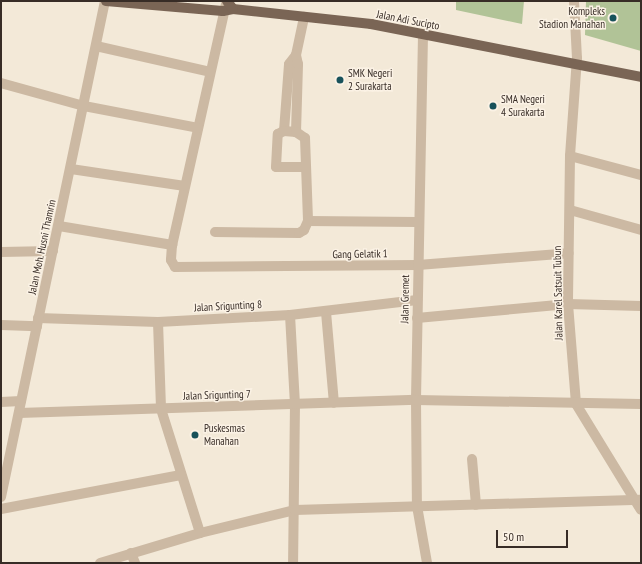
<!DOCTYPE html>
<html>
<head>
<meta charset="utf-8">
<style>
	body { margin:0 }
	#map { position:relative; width:642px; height:564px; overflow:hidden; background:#f3e9d8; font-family:"PT Sans Narrow",sans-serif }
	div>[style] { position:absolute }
	.green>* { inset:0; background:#b1c397 }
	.minor>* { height:10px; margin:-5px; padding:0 5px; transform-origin:5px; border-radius:5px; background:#ccb9a3 }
	.major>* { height:10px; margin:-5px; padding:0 5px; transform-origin:5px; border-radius:5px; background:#7a6555 }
	.dots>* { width:11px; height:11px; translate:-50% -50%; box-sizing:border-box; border:2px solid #fbf2e5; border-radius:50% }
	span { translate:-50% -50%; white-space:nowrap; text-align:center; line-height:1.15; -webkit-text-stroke:3px #fbf2e5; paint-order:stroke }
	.poi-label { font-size:11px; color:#372c26 }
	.right { translate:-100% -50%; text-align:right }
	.left { translate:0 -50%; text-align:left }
	.street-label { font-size:11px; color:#372c26 }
	.frame { position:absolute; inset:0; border:2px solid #372c26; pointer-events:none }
	.scale { position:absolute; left:496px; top:530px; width:72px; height:18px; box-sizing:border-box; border:2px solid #372c26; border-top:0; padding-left:5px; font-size:12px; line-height:14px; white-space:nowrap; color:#372c26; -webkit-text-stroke:3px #fbf2e5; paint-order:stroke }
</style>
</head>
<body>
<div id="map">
	<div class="green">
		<div style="clip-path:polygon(456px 1px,524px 1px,522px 24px,456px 10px)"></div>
		<div style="clip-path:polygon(586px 1px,641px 1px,641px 51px,585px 35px)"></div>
	</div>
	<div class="minor">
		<div style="left:574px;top:1px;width:57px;rotate:87deg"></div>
		<div style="left:577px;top:58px;width:98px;rotate:94.1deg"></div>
		<div style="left:570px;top:156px;width:148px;rotate:90.8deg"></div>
		<div style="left:568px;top:304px;width:100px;rotate:85.4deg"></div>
		<div style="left:576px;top:404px;width:124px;rotate:58.5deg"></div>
		<div style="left:226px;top:4px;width:247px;rotate:102.6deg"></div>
		<div style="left:172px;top:245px;width:15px;rotate:94deg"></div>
		<div style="left:171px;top:260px;width:8px;rotate:60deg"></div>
		<div style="left:175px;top:267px;width:243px;rotate:-0.5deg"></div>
		<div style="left:418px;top:265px;width:151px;rotate:-4.5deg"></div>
		<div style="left:423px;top:35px;width:365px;rotate:91.1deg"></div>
		<div style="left:416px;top:400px;width:106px;rotate:89.5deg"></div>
		<div style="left:417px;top:506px;width:58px;rotate:80deg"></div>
		<div style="left:96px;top:46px;width:117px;rotate:12.8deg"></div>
		<div style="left:1px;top:83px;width:86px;rotate:15.5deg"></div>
		<div style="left:84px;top:106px;width:116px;rotate:10.9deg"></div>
		<div style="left:284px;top:131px;width:67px;rotate:-85.7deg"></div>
		<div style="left:289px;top:64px;width:11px;rotate:-52deg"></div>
		<div style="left:296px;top:132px;width:68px;rotate:-88.3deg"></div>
		<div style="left:298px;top:64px;width:9px;rotate:-103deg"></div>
		<div style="left:296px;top:55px;width:39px;rotate:-78deg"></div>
		<div style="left:570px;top:156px;width:73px;rotate:15deg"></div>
		<div style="left:305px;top:167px;width:29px;rotate:180deg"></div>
		<div style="left:276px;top:167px;width:33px;rotate:-87deg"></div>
		<div style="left:278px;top:134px;width:7px;rotate:-27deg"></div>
		<div style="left:284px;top:131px;width:12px;rotate:5deg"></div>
		<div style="left:296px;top:132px;width:11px;rotate:34deg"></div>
		<div style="left:305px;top:138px;width:83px;rotate:87.9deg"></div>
		<div style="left:308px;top:221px;width:109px;rotate:0.5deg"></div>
		<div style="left:71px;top:169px;width:115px;rotate:8.5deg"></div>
		<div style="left:570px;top:210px;width:74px;rotate:15.7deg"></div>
		<div style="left:59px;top:226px;width:115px;rotate:9.5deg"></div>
		<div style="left:215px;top:232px;width:84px;rotate:0.7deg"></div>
		<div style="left:299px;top:233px;width:6px;rotate:-31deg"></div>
		<div style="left:304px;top:230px;width:10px;rotate:-66deg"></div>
		<div style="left:1px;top:252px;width:52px;rotate:-1.1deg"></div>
		<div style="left:326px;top:312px;width:91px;rotate:85deg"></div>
		<div style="left:290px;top:315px;width:89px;rotate:86.8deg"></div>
		<div style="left:295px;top:404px;width:159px;rotate:90.7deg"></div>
		<div style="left:38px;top:318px;width:120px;rotate:1.9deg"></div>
		<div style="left:158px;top:322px;width:132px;rotate:-3deg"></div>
		<div style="left:290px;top:315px;width:128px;rotate:-6.7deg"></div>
		<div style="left:417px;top:318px;width:152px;rotate:-5.3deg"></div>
		<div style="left:568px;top:304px;width:73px;rotate:1.6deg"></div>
		<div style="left:158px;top:322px;width:87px;rotate:88deg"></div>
		<div style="left:161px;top:409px;width:130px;rotate:72.5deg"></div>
		<div style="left:1px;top:325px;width:36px;rotate:2deg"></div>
		<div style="left:1px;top:402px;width:20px;rotate:-3deg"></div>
		<div style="left:19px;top:413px;width:397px;rotate:-1.9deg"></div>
		<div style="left:416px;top:400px;width:225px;rotate:1deg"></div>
		<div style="left:472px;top:459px;width:46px;rotate:85deg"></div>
		<div style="left:1px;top:497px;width:507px;rotate:-78.16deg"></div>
		<div style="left:1px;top:509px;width:183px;rotate:-10.7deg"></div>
		<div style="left:131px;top:553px;width:11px;rotate:68deg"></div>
		<div style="left:100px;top:563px;width:104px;rotate:-16.7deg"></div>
		<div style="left:200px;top:533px;width:98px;rotate:-13.6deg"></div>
		<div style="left:295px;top:510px;width:346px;rotate:-1.7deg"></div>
	</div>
	<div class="major">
		<div style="left:106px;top:1px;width:117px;rotate:4.9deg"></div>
		<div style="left:223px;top:11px;width:10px;rotate:-11deg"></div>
		<div style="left:233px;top:9px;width:139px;rotate:6.2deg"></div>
		<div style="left:371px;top:24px;width:275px;rotate:11.1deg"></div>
		<div style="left:227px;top:1px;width:10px;rotate:53deg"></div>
	</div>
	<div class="dots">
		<div style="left:613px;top:18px;background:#18525b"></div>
		<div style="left:340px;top:80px;background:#18525b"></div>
		<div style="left:493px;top:106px;background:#18525b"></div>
		<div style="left:195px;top:435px;background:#18525b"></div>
	</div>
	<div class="poi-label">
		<span class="right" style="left:605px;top:18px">Kompleks<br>Stadion Manahan</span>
		<span class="left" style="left:348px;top:80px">SMK Negeri<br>2 Surakarta</span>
		<span class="left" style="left:501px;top:106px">SMA Negeri<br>4 Surakarta</span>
		<span class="left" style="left:204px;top:435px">Puskesmas<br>Manahan</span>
	</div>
	<div class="street-label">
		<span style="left:408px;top:20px;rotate:11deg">Jalan Adi Sucipto</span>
		<span style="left:42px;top:247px;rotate:-78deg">Jalan Moh. Husni Thamrin</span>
		<span style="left:360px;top:254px;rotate:-1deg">Gang Gelatik 1</span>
		<span style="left:558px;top:293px;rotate:-91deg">Jalan Karel Satsuit Tubun</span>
		<span style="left:405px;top:299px;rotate:-89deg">Jalan Gremet</span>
		<span style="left:228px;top:306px;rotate:-3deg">Jalan Srigunting 8</span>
		<span style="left:217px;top:395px;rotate:-2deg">Jalan Srigunting 7</span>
	</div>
	<div class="frame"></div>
	<div class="scale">50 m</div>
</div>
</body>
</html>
